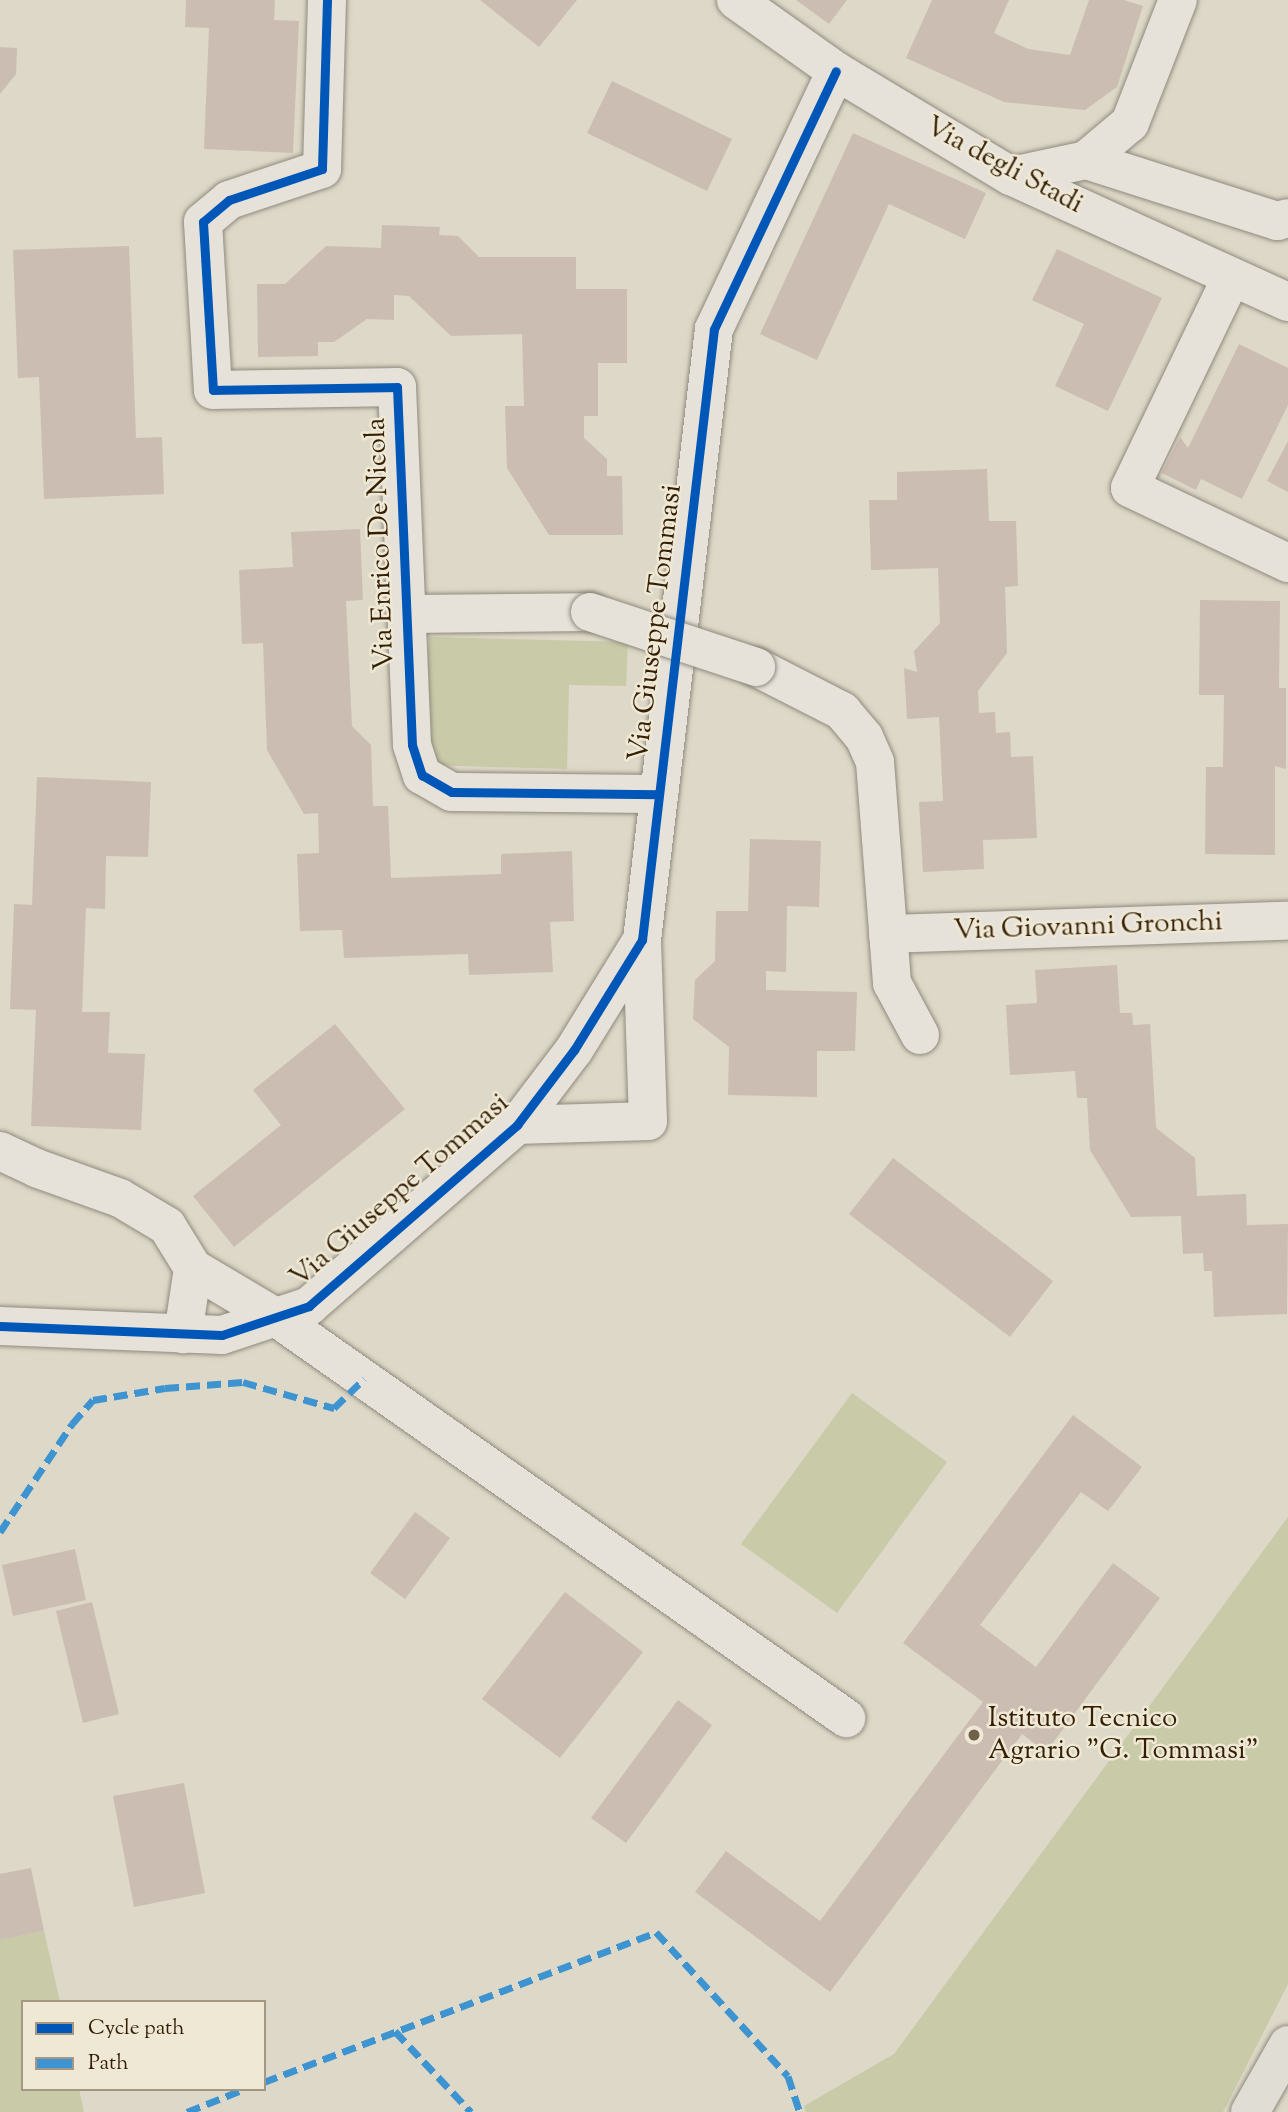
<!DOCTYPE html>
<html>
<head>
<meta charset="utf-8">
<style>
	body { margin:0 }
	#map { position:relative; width:1288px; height:2112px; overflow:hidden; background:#ddd8c7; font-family:"Sorts Mill Goudy",serif }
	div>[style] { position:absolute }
	.green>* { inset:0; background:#c9caa8 }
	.building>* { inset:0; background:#ccbdb2 }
	.roads { filter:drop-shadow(0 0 2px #908a7e) drop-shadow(0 0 2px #908a7e) }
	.minor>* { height:38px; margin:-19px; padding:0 19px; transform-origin:19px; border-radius:19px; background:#e6e2da }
	.highway>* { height:38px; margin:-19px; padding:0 19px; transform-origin:19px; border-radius:19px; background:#e0ddd4 }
	.bridges { filter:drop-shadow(0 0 2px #908a7e) drop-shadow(0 0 2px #908a7e) }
	.minor-bridge>* { height:38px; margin:-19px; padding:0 19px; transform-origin:19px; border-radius:19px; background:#e6e2da }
	.quiet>* { height:7px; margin-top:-3.5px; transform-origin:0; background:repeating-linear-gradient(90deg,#3d94d1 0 14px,transparent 0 21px) }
	.cycleway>* { height:9px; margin:-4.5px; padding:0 4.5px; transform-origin:4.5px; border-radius:4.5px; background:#0057b8 }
	.dots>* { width:19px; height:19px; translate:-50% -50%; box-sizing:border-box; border:4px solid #efe8d5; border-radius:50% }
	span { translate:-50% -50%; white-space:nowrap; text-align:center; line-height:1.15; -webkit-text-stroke:5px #efe8d5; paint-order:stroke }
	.street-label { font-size:28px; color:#341f05 }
	.poi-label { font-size:28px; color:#341f05 }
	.left { translate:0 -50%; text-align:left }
	.legend { position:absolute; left:21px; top:2000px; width:245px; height:91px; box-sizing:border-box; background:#efe8d5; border:2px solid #a49882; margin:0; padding:9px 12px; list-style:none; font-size:21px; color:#341f05 }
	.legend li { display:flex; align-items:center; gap:14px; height:35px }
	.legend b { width:35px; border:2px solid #a49882 }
</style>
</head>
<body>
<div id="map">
	<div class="green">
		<div style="clip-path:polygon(429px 637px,628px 642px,626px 686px,569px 685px,567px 769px,426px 765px)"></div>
		<div style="clip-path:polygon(852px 1393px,947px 1462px,837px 1613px,741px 1544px)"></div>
		<div style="clip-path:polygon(1288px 1517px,1288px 1984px,1223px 2112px,806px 2112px,804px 2106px,894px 2054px)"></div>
		<div style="clip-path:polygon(44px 1931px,60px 2002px,23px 2002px,23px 2089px,79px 2089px,84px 2112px,0 2112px,0 1940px)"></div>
	</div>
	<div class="building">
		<div style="clip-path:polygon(186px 0,275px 0,274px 20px,299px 21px,293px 153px,204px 149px,209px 28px,185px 27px)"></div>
		<div style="clip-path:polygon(480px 0,577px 0,539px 47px)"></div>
		<div style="clip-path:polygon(796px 0,847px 0,829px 24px)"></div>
		<div style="clip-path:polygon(932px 0,1009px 0,994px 33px,1028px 49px,1070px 55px,1089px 0,1124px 0,1143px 6px,1117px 87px,1085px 110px,1004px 102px,906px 58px)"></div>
		<div style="clip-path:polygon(0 47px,17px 48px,16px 74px,0 94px)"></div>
		<div style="clip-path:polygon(612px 81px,732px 139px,707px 191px,587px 133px)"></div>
		<div style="clip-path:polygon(853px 133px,986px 193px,965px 239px,889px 204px,817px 360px,760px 334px)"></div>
		<div style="clip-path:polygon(382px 225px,440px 227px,439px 235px,458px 236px,479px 257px,576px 257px,576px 289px,627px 289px,627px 363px,598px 363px,598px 416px,584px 416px,584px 438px,607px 459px,607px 476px,622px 476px,623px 535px,549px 535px,507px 468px,505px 406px,524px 406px,522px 334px,451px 336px,409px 296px,394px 295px,394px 320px,367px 319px,334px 342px,318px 342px,318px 356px,258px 357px,257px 284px,285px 284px,326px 246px,381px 248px)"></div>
		<div style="clip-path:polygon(129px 246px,136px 438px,162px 437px,164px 494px,44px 499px,39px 377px,18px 378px,13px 250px)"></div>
		<div style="clip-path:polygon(1057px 249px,1162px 298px,1108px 411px,1055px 386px,1084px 324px,1032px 300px)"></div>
		<div style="clip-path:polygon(1239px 344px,1288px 368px,1288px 405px,1242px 499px,1201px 479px,1196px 490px,1162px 473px,1180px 437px,1188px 448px)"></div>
		<div style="clip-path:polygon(1288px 441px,1288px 492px,1267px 481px)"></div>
		<div style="clip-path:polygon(987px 469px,989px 521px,1016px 521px,1018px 586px,1005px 587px,1007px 653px,978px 691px,979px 713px,995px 712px,996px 733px,1010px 732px,1011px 757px,1033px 756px,1037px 838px,983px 840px,984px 869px,923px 872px,919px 802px,943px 801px,939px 717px,907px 719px,904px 668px,917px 672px,914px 651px,940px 623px,938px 568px,871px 570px,869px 500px,897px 500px,897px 472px)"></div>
		<div style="clip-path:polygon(360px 529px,363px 600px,346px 601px,352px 726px,371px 745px,373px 806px,388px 806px,391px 878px,501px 874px,501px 854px,572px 851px,574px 921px,550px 922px,553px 972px,469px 975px,468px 954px,344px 958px,342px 930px,300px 931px,297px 854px,319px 853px,318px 813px,304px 814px,267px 750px,263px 643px,242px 644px,239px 570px,293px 567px,291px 532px)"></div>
		<div style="clip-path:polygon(1200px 600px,1280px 601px,1279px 688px,1286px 688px,1286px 769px,1275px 766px,1275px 855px,1205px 854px,1206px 767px,1223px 767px,1224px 695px,1199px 695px)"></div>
		<div style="clip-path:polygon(37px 777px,151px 782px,148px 857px,106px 856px,105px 909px,86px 908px,82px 1012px,110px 1012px,108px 1053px,145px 1054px,141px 1130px,31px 1126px,36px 1010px,10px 1009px,14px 904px,32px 905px)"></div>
		<div style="clip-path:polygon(750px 839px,821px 841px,819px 907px,787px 906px,786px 972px,766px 971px,766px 990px,857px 992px,855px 1051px,817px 1051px,817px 1097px,728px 1095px,729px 1047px,693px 1019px,695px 980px,715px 961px,716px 911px,748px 911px)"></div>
		<div style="clip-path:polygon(1117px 965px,1120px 1013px,1132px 1013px,1133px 1025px,1150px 1024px,1156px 1128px,1195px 1158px,1197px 1196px,1246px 1194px,1247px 1225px,1288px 1224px,1287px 1314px,1214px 1317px,1212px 1271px,1204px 1271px,1203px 1253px,1183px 1254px,1181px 1216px,1131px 1217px,1090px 1150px,1087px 1098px,1077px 1098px,1075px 1071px,1010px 1075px,1006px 1005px,1037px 1003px,1035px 970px)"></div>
		<div style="clip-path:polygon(335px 1024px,405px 1109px,234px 1247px,193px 1196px,281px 1125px,253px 1090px)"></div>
		<div style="clip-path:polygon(893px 1158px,1053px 1281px,1010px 1337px,849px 1214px)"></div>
		<div style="clip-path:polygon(1073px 1415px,1142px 1467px,1108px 1511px,1081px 1492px,980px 1625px,1036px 1667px,1113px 1563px,1160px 1598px,1046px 1752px,1022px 1734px,830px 1992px,695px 1892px,726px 1851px,820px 1921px,983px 1702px,903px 1643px)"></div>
		<div style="clip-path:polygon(415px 1512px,450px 1538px,405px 1599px,370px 1573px)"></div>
		<div style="clip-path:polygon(75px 1549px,86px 1600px,13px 1616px,2px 1565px)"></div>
		<div style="clip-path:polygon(565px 1592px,643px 1652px,560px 1758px,482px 1699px)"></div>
		<div style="clip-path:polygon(92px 1602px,119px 1714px,83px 1723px,56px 1611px)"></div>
		<div style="clip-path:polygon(678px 1700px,712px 1725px,626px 1843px,591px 1818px)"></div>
		<div style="clip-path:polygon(184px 1783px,205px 1893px,134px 1907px,113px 1796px)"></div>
		<div style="clip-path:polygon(31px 1868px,44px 1931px,0 1940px,0 1874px)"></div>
	</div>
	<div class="roads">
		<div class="minor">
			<div style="left:327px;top:0;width:169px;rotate:91.7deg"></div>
			<div style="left:322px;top:169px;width:98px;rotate:161.6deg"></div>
			<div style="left:229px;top:200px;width:34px;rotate:140deg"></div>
			<div style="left:203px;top:222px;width:168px;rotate:86.6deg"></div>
			<div style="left:213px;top:390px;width:184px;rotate:-0.9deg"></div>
			<div style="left:397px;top:387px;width:358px;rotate:87.6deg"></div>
			<div style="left:412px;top:745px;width:32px;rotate:72deg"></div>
			<div style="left:422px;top:775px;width:34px;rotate:30deg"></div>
			<div style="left:452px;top:792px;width:207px;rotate:0.6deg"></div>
			<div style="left:736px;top:0;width:123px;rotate:35.4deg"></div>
			<div style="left:836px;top:71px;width:204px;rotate:31deg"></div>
			<div style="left:1011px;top:176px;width:304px;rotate:24.5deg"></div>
			<div style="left:1086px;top:160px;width:57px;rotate:-40.1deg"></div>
			<div style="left:1130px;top:123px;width:132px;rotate:-68.7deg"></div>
			<div style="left:1011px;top:176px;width:77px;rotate:-12deg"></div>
			<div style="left:1086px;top:160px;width:201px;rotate:17.7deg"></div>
			<div style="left:1277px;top:221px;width:11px;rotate:-15deg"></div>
			<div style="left:1231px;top:278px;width:233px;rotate:115.7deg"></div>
			<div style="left:1130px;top:488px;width:175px;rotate:25.4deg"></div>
			<div style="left:406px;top:614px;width:184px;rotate:-0.6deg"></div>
			<div style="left:756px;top:667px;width:97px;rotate:27.1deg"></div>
			<div style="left:842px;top:711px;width:34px;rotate:50deg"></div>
			<div style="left:864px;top:737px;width:27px;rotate:66deg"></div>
			<div style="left:875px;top:762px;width:222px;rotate:85.6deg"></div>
			<div style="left:892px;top:983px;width:59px;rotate:61.7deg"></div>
			<div style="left:888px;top:934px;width:400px;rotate:-1.9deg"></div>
			<div style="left:517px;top:1125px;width:131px;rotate:-1.7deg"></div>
			<div style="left:648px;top:1121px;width:181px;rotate:-91.9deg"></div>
			<div style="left:0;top:1151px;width:40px;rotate:25deg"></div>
			<div style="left:36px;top:1168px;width:89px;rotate:19.7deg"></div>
			<div style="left:120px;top:1198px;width:55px;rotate:30.8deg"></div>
			<div style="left:167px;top:1226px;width:49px;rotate:58.2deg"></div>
			<div style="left:193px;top:1268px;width:67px;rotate:98.6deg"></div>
			<div style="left:193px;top:1268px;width:98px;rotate:30.8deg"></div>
			<div style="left:277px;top:1318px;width:696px;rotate:35.11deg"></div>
			<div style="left:0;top:1326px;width:222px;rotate:2.3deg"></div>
			<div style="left:222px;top:1335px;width:92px;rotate:-18.4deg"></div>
			<div style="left:309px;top:1306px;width:276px;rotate:-41deg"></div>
			<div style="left:517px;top:1125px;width:94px;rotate:-52.8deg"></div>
			<div style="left:574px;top:1050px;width:129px;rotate:-58.3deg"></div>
			<div style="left:642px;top:940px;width:615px;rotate:-83.28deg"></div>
			<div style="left:714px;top:329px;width:285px;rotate:-64.7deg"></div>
		</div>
		<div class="highway">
			<div style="left:1250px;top:2112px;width:77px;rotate:-60.4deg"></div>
		</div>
	</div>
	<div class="bridges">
		<div class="minor-bridge">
			<div style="left:590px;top:612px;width:175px;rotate:18.3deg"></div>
		</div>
	</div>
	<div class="quiet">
		<div style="left:0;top:1532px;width:130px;rotate:-56.3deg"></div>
		<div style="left:72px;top:1424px;width:32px;rotate:-49deg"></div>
		<div style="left:93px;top:1400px;width:73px;rotate:-9.5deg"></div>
		<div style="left:165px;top:1388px;width:78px;rotate:-4.4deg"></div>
		<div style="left:243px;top:1382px;width:95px;rotate:15.9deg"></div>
		<div style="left:334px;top:1408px;width:42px;rotate:-44deg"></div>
		<div style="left:395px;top:2031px;width:111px;rotate:46.8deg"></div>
		<div style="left:264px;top:2082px;width:420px;rotate:-20.9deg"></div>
		<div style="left:656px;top:1932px;width:195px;rotate:47.5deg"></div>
		<div style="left:788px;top:2076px;width:38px;rotate:72deg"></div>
		<div style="left:187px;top:2112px;width:61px;rotate:-22deg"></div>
	</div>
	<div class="cycleway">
		<div style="left:327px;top:0;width:169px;rotate:91.7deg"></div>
		<div style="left:322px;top:169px;width:98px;rotate:161.6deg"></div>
		<div style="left:229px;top:200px;width:34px;rotate:140deg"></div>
		<div style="left:203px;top:222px;width:168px;rotate:86.6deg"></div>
		<div style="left:213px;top:390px;width:184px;rotate:-0.9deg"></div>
		<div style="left:397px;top:387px;width:358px;rotate:87.6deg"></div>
		<div style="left:412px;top:745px;width:32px;rotate:72deg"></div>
		<div style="left:422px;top:775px;width:34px;rotate:30deg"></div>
		<div style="left:452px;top:792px;width:207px;rotate:0.6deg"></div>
		<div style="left:0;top:1326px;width:222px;rotate:2.3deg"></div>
		<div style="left:222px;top:1335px;width:92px;rotate:-18.4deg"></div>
		<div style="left:309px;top:1306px;width:276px;rotate:-41deg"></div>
		<div style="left:517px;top:1125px;width:94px;rotate:-52.8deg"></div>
		<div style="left:574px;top:1050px;width:129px;rotate:-58.3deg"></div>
		<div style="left:642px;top:940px;width:615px;rotate:-83.28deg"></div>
		<div style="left:714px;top:329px;width:285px;rotate:-64.7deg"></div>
	</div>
	<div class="dots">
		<div style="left:974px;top:1735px;background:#6f6049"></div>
	</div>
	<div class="street-label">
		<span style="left:1004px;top:166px;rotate:28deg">Via degli Stadi</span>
		<span style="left:381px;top:544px;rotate:-92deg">Via Enrico De Nicola</span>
		<span style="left:656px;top:623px;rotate:-83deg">Via Giuseppe Tommasi</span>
		<span style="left:1088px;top:927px;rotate:-2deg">Via Giovanni Gronchi</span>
		<span style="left:400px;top:1191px;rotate:-41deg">Via Giuseppe Tommasi</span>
	</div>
	<div class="poi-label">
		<span class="left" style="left:988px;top:1735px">Istituto Tecnico<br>Agrario "G. Tommasi"</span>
	</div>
	<ul class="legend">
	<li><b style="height:9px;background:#0057b8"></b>Cycle path</li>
	<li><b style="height:9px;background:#3d94d1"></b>Path</li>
	</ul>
</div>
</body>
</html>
